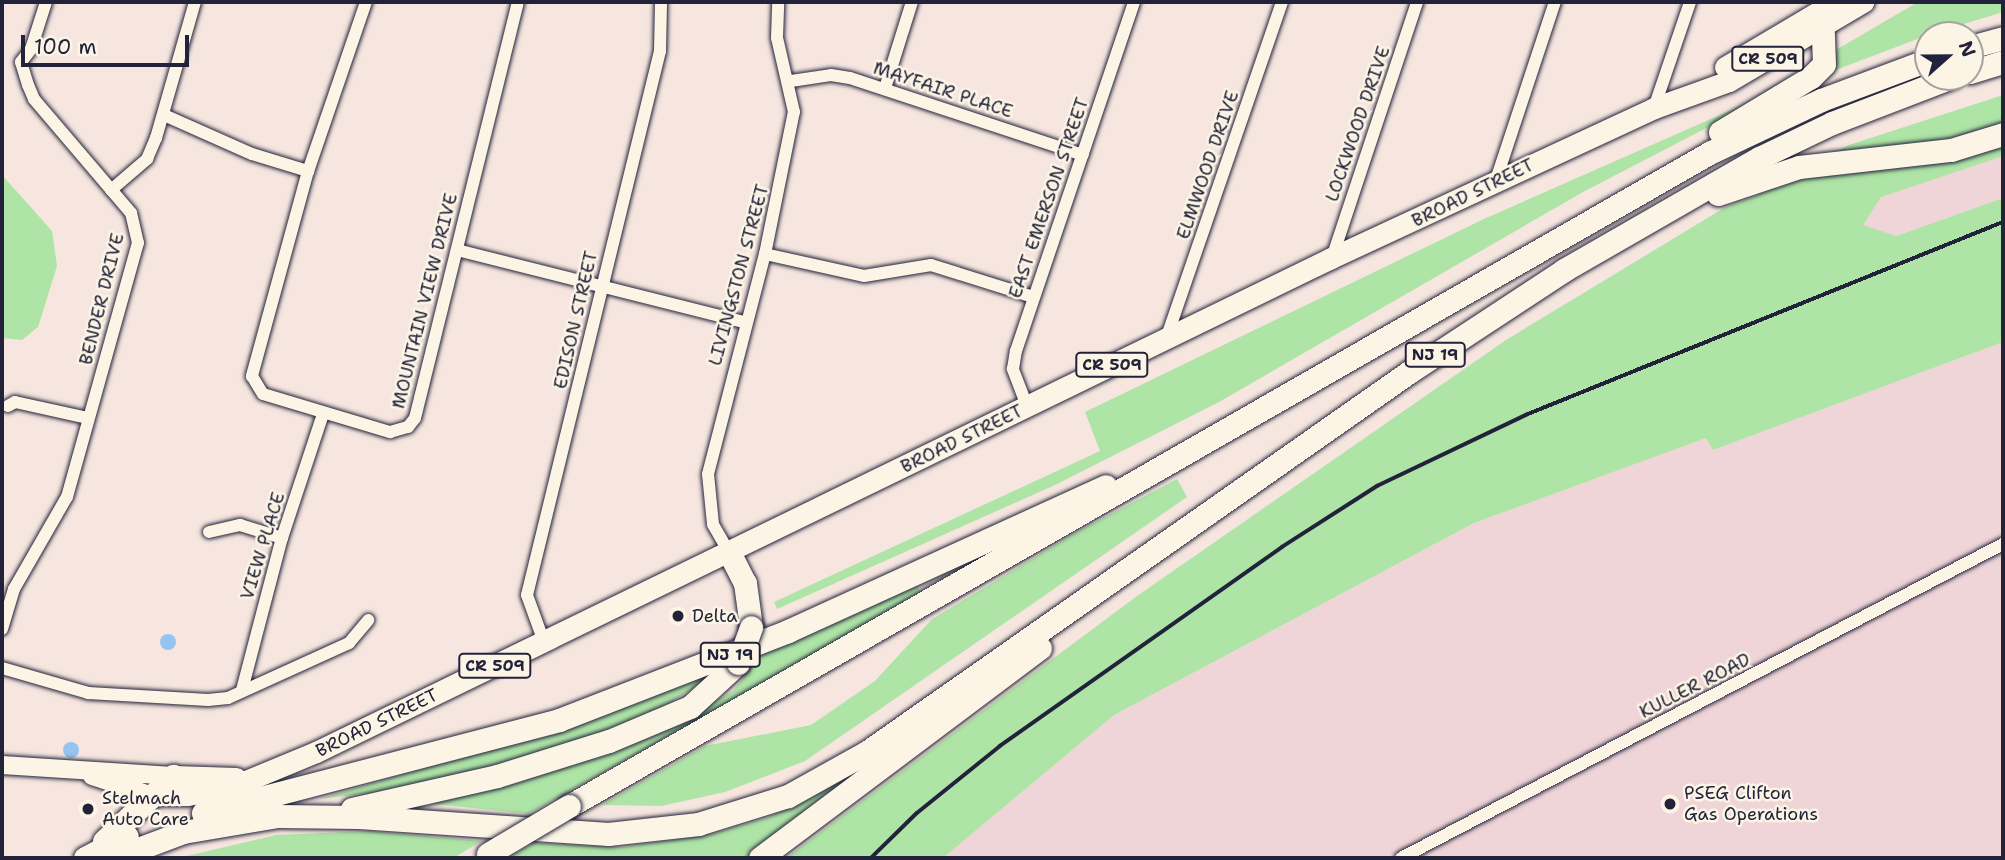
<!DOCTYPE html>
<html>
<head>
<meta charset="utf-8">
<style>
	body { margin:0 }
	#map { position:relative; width:2005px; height:860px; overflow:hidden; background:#f6e6df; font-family:"Shantell Sans",sans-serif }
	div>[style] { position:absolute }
	.built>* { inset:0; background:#efd5d8 }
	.green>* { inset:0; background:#aee4a6 }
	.water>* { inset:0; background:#96c4f1 }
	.round { border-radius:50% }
	.roads { filter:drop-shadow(0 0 2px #22223b) drop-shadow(0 0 2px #22223b) }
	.street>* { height:12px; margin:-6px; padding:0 6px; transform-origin:6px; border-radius:6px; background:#fcf5e5 }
	.secondary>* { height:18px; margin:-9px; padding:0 9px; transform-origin:9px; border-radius:9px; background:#fcf5e5 }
	.primary>* { height:21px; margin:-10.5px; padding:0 10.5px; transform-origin:10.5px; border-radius:10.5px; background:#fcf5e5 }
	.highway>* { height:23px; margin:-11.5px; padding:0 11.5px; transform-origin:11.5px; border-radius:11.5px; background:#fcf5e5 }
	.rail>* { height:3.5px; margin:-1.75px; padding:0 1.75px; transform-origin:1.75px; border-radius:1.75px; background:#22223b }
	.bridges { filter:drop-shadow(0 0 2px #22223b) drop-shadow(0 0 2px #22223b) }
	.highway-bridge>* { height:23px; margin:-11.5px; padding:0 11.5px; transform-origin:11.5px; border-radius:11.5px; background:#fcf5e5 }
	.dots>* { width:19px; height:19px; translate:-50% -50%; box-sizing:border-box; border:4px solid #fcf5e5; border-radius:50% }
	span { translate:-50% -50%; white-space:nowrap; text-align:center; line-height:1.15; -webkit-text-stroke:5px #fcf5e5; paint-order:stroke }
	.shield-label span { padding:2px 5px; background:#fcf5e5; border:2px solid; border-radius:5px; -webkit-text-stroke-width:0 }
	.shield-label { font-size:16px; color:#22223b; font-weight:700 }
	.street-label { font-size:18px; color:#22223b }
	.poi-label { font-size:18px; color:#22223b }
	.left { translate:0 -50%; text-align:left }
	.frame { position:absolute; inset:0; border:4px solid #22223b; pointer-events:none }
	.north { position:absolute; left:1914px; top:21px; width:70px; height:70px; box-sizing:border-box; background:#fcf5e5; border:2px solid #a5a1a1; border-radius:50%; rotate:69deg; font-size:19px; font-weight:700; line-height:28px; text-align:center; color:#22223b }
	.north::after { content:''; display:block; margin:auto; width:24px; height:32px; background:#22223b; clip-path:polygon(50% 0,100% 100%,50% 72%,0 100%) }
	.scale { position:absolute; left:21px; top:35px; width:168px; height:32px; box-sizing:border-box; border:4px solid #22223b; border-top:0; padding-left:9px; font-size:21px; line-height:24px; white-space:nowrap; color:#22223b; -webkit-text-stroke:5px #fcf5e5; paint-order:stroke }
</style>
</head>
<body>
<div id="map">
	<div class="built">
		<div style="clip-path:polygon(2003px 143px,2003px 198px,1895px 236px,1609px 361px,1006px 787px,946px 855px,1114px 715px,1474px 523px,1706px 438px,1713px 450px,2003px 342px,2003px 858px,857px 858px,1599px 307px)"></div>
	</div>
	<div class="green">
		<div style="clip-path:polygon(1918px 2px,2003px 2px,2003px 12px,1928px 35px,1772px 94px,1583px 192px,1219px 402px,1055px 485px,777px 609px,774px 602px,1100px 451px,1085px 412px,1486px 218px,1738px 107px)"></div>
		<div style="clip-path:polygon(2003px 95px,2003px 156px,1881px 197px,1863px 225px,1896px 236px,2003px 198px,2003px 342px,1713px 450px,1706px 438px,1474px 523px,1114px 715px,943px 858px,786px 858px,1137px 596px,1506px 340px,1724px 208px,1799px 179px,1798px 170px,1849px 145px)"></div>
		<div style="clip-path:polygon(2px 175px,52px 231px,57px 266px,38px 327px,22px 340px,2px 338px)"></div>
		<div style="clip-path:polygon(1177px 479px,1187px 497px,805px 761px,725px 792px,661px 806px,602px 805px,705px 746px,811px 725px,875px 681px,932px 619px,1077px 532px)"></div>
		<div style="clip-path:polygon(917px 586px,923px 595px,528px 814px,416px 802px,692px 715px,733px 691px,764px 652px)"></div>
		<div style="clip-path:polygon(727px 667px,648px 716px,527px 760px,421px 787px,319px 799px,580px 722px)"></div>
		<div style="clip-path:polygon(850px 778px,747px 858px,508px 858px,534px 843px,623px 847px,712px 834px,769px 817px)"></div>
		<div style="clip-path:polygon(369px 831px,482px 841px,453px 858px,178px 858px,276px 835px)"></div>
	</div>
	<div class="water">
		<div class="round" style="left:160px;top:634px;width:16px;height:16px"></div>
		<div class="round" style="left:63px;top:742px;width:16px;height:16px"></div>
	</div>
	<div class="roads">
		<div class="street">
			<div style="left:366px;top:2px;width:179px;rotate:108.9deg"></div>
			<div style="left:308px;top:171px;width:213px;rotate:105.3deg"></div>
			<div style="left:252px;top:376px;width:21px;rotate:59deg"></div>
			<div style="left:263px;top:394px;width:133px;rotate:16.7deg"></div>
			<div style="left:390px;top:432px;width:19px;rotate:-16deg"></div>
			<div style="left:408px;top:427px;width:11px;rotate:-52deg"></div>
			<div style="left:415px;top:418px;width:429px;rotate:-76.1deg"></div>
			<div style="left:791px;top:81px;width:40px;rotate:-8.5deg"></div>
			<div style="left:831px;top:75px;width:19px;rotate:9deg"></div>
			<div style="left:850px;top:78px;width:245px;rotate:18.3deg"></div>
			<div style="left:885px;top:88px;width:90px;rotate:-72.6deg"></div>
			<div style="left:1654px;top:108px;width:112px;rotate:-71.2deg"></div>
			<div style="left:164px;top:115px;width:96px;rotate:23.9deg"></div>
			<div style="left:252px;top:154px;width:59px;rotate:16.9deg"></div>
			<div style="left:1496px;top:180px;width:188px;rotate:-71.7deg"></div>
			<div style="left:111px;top:190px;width:48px;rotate:-40.7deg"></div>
			<div style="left:147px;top:159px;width:23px;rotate:-67deg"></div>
			<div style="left:156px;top:138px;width:141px;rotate:-74deg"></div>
			<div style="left:457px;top:250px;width:296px;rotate:14.1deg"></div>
			<div style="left:765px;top:254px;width:101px;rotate:12.5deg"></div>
			<div style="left:864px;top:276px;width:68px;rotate:-9.3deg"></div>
			<div style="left:931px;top:265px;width:107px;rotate:17.4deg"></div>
			<div style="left:1332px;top:258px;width:270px;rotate:-71.6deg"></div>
			<div style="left:1166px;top:339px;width:356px;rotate:-71deg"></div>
			<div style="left:8px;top:406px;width:8px;rotate:-30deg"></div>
			<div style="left:15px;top:402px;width:75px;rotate:12.4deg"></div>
			<div style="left:1027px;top:406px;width:40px;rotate:-111deg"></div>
			<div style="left:1013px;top:369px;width:18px;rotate:-81deg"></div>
			<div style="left:1016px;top:351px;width:368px;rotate:-71.3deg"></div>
			<div style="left:209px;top:532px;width:32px;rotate:-13deg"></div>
			<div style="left:240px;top:525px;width:44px;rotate:17.2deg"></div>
			<div style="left:730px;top:554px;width:34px;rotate:-120deg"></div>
			<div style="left:713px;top:524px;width:50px;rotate:-95.7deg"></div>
			<div style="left:708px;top:474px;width:227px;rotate:-75.5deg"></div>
			<div style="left:765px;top:254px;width:145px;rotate:-78.5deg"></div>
			<div style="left:794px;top:112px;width:76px;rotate:-102.9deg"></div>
			<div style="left:777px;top:38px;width:36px;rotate:-88deg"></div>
			<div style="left:2px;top:629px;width:42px;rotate:-73.3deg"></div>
			<div style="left:14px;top:589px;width:106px;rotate:-60.1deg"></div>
			<div style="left:67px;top:497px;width:264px;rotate:-74.4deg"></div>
			<div style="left:138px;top:243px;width:31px;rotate:-103deg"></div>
			<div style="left:131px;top:213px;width:150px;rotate:-130.4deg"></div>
			<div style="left:34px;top:99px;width:15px;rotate:-113deg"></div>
			<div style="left:28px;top:85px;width:24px;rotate:-107deg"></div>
			<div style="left:21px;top:62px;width:16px;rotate:-52deg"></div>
			<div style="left:31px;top:49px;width:49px;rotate:-72.3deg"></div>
			<div style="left:544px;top:642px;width:50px;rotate:-109.9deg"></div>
			<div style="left:527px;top:595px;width:560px;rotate:-76.26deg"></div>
			<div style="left:660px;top:51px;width:49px;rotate:-88.8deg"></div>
			<div style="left:2px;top:668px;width:90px;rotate:16.2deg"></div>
			<div style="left:88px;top:693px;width:120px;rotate:3.3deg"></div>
			<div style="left:208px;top:700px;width:20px;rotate:-6deg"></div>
			<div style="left:228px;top:698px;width:133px;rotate:-24.4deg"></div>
			<div style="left:349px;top:643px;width:30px;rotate:-50deg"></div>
			<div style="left:242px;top:690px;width:157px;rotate:-75.3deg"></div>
			<div style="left:282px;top:538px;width:131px;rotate:-71.7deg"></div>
			<div style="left:1401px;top:858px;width:679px;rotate:-27.55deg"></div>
		</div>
		<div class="secondary">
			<div style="left:2px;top:765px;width:171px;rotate:3.7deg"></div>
			<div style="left:92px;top:776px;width:61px;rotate:18.1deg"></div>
		</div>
		<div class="primary">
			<div style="left:1725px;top:67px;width:128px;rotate:-30.6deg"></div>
			<div style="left:173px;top:776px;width:63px;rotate:1.8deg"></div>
			<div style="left:150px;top:795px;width:38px"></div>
			<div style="left:188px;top:795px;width:42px;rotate:-9.7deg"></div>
			<div style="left:229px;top:788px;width:94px;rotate:-22.5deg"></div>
			<div style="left:316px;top:752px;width:1129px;rotate:-25.95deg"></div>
			<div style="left:1331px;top:258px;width:356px;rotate:-24.9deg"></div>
			<div style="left:1654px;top:108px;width:80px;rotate:-19.8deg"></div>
			<div style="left:1729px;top:81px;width:156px;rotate:-30.5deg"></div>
		</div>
		<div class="highway">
			<div style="left:1970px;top:47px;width:34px;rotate:-15deg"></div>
			<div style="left:1970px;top:72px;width:34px;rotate:-17deg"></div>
			<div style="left:1720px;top:132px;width:106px;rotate:-31.1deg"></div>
			<div style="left:1811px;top:77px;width:18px;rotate:-45deg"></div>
			<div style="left:1824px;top:64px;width:54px;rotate:-92.1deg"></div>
			<div style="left:1718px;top:194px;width:85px;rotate:-18.4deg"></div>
			<div style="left:1799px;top:167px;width:153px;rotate:-6.4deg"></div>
			<div style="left:1951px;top:150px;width:54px;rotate:-17.1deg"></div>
			<div style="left:730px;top:554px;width:33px;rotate:63deg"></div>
			<div style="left:745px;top:583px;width:44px;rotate:82.2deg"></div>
			<div style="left:569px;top:806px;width:1314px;rotate:-29.8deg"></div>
			<div style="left:1709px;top:153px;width:124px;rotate:-25.3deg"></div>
			<div style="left:1821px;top:100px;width:114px;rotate:-20.5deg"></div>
			<div style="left:352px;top:809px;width:149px;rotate:-12.8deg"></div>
			<div style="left:497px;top:776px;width:117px;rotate:-17.4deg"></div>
			<div style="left:609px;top:741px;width:88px;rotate:-22.8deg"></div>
			<div style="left:690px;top:707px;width:65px;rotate:-42.5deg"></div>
			<div style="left:203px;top:813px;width:368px;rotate:-14.6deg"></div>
			<div style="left:559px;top:720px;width:246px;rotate:-21.2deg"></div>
			<div style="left:788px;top:631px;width:349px;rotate:-24.5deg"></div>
			<div style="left:104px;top:841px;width:95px;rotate:-43.3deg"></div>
			<div style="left:85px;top:858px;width:47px;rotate:-27.6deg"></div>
			<div style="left:114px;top:858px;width:74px;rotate:-20.6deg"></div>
			<div style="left:183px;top:832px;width:96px;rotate:-9.6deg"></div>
			<div style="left:278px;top:816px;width:81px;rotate:0.7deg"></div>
			<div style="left:359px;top:817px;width:250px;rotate:3.9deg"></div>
			<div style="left:608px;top:834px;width:91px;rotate:-6.3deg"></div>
			<div style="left:698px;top:824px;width:94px;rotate:-17.3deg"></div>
			<div style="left:788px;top:796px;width:90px;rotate:-29.1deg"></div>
			<div style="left:867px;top:752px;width:662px;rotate:-35.03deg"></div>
			<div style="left:1409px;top:372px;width:186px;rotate:-33.3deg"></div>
			<div style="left:1564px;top:270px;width:225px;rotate:-29.9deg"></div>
			<div style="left:1759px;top:158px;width:81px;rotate:-25.6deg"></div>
			<div style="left:1832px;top:123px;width:129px;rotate:-21deg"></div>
			<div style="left:760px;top:858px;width:350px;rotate:-36.9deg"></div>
		</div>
	</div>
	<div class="rail">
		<div style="left:871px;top:858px;width:64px;rotate:-44.4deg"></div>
		<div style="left:917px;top:813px;width:107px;rotate:-38.9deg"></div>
		<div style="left:1000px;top:746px;width:345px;rotate:-35.2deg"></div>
		<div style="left:1282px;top:547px;width:113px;rotate:-32.7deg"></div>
		<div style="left:1377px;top:486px;width:167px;rotate:-25.5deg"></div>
		<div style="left:1528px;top:414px;width:512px;rotate:-22.01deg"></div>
	</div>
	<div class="bridges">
		<div class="highway-bridge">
			<div style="left:738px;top:663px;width:38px;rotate:-70deg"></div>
			<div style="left:488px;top:854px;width:94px;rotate:-30.7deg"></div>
		</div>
	</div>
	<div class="dots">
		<div style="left:678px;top:616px;background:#22223b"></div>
		<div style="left:1670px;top:804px;background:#22223b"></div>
		<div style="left:88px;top:809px;background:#22223b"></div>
	</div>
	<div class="shield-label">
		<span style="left:1768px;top:59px">CR 509</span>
		<span style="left:1435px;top:355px">NJ 19</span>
		<span style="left:1112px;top:365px">CR 509</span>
		<span style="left:730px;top:655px">NJ 19</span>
		<span style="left:495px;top:666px">CR 509</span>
	</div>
	<div class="street-label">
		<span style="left:943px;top:90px;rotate:18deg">MAYFAIR PLACE</span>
		<span style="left:1358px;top:124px;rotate:-71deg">LOCKWOOD DRIVE</span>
		<span style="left:1208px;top:165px;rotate:-71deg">ELMWOOD DRIVE</span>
		<span style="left:1473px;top:193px;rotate:-26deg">BROAD STREET</span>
		<span style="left:1049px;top:198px;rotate:-71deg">EAST EMERSON STREET</span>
		<span style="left:739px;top:275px;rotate:-75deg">LIVINGSTON STREET</span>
		<span style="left:102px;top:299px;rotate:-76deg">BENDER DRIVE</span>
		<span style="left:425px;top:301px;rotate:-76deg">MOUNTAIN VIEW DRIVE</span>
		<span style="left:576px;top:320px;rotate:-77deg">EDISON STREET</span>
		<span style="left:962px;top:439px;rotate:-26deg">BROAD STREET</span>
		<span style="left:263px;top:546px;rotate:-73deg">VIEW PLACE</span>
		<span style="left:1695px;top:686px;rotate:-27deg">KULLER ROAD</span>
		<span style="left:377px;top:723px;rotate:-26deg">BROAD STREET</span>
	</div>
	<div class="poi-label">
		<span class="left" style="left:692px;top:616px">Delta</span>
		<span class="left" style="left:1684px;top:804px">PSEG Clifton<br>Gas Operations</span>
		<span class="left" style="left:102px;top:809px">Stelmach<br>Auto Care</span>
	</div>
	<div class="frame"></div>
	<div class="north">N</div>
	<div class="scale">100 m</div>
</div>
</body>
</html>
